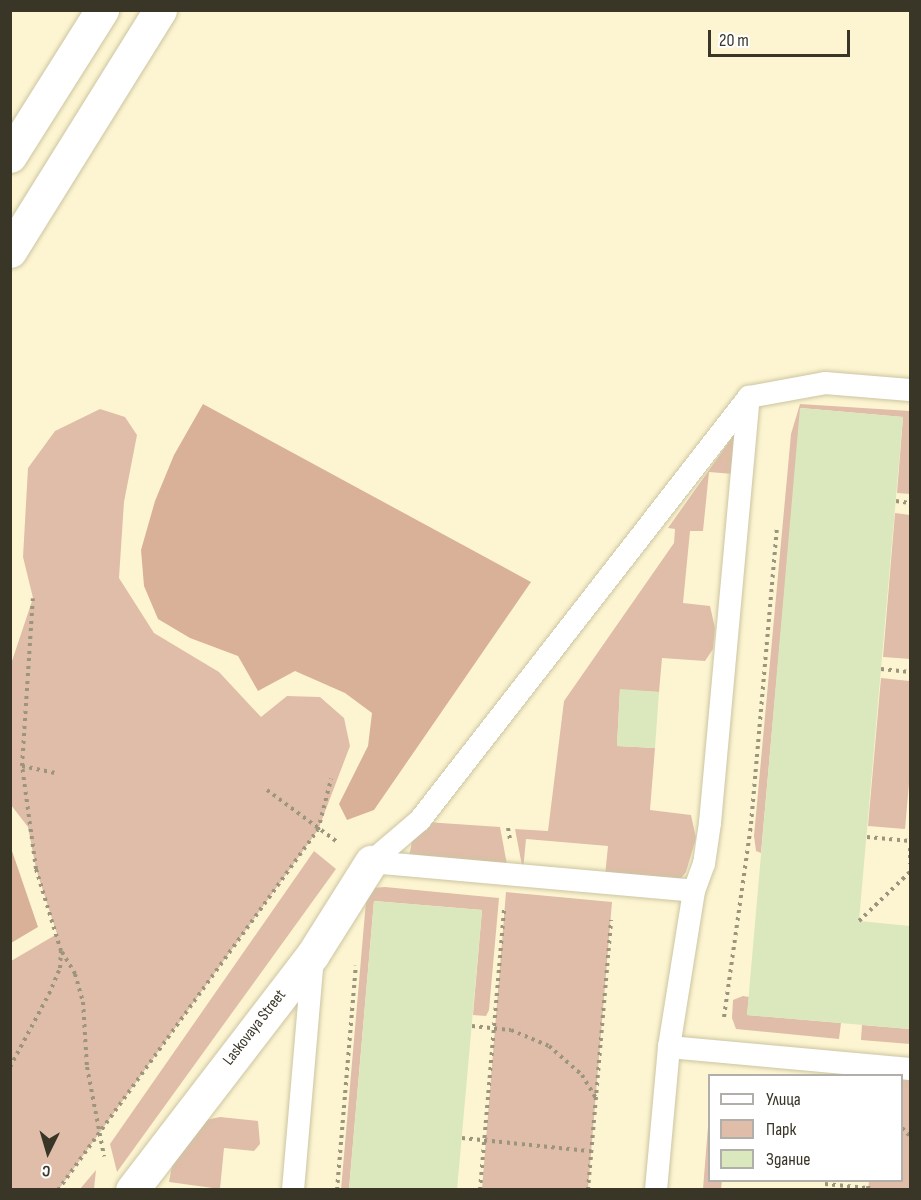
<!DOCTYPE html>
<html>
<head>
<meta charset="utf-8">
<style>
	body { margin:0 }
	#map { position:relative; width:921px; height:1200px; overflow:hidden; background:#fdf5d1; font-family:"Sofia Sans Condensed",sans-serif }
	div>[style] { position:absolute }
	.green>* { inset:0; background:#e0bda8 }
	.forest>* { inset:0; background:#d9b199 }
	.building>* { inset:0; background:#dbe7bd }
	.path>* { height:4px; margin-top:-2px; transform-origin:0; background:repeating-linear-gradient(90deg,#9a957c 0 3px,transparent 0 7.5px) }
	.roads { filter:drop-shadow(0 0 2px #ccc5a2) drop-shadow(0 0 2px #ccc5a2) }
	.lane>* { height:22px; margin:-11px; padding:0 11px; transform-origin:11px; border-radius:11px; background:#fff }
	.street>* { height:33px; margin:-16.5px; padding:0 16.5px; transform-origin:16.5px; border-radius:16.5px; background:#fff }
	.secondary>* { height:33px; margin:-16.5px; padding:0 16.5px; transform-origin:16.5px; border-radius:16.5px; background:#fff }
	span { translate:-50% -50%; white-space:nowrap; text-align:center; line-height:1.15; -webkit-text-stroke:4.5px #fff; paint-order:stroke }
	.street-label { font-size:16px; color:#393628 }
	.frame { position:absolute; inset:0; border:12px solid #393628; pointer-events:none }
	.legend { position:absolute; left:708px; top:1074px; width:195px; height:108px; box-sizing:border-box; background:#fff; border:2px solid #b0afa9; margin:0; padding:8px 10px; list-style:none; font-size:18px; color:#393628 }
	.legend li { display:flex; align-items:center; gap:12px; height:30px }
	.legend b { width:30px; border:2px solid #b0afa9 }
	.north { position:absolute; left:18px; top:1122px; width:60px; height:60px; -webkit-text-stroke:4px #fff; paint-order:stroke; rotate:185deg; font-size:16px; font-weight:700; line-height:24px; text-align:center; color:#393628 }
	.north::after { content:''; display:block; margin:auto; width:21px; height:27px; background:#393628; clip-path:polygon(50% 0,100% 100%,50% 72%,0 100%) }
	.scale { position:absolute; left:708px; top:30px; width:142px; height:27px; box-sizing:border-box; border:3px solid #393628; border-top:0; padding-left:8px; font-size:18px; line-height:21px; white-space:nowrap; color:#393628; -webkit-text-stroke:4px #fff; paint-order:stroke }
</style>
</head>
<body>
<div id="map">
	<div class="green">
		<div style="clip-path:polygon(800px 404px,910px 411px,910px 494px,897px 493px,903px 417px,801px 408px,761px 853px,756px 851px,754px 836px,791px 434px)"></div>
		<div style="clip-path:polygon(100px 409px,125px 417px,137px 435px,124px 502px,119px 578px,154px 633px,219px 672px,261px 717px,287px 696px,320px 697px,344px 718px,350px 746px,318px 830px,59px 1189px,11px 1189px,11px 961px,57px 934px,36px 869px,28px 827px,11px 805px,11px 664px,33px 598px,23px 557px,28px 468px,55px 431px)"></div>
		<div style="clip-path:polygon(736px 432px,733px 474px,709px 472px,703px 531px,690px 531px,683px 603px,710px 606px,715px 628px,713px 649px,705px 661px,662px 658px,659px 692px,620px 690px,617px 746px,655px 748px,650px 810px,691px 815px,696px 838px,686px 872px,679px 881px,605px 876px,608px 846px,526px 839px,523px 871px,515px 829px,548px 831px,564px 701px,674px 543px,675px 529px,668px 528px)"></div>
		<div style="clip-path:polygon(895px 513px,910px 515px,910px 659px,883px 657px)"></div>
		<div style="clip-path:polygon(881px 678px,910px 681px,910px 772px,905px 829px,868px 826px)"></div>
		<div style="clip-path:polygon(426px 822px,500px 827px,508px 870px,409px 857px,412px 841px)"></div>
		<div style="clip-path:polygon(314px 851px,336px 869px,117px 1172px,110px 1144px)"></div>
		<div style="clip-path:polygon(385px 887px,499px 898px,489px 1010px,486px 1016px,473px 1015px,482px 910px,374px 901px,349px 1189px,341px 1190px,366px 901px,371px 888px)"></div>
		<div style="clip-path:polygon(506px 892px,612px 902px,588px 1189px,482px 1189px)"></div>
		<div style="clip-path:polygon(743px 996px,749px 997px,747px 1015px,841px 1023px,839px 1039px,736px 1029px,732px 1018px,733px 1000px)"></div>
		<div style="clip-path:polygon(862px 1025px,910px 1029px,910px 1044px,861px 1040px)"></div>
		<div style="clip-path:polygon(910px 1069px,910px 1189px,868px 1190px,869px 1181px,902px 1180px,902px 1076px)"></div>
		<div style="clip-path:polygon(709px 1114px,710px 1180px,722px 1181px,721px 1189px,703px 1189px)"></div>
		<div style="clip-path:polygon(220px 1117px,258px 1121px,260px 1144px,254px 1151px,224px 1148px,220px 1189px,169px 1182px,172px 1165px,201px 1121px)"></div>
		<div style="clip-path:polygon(96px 1170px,94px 1189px,80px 1189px)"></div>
	</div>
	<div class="forest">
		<div style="clip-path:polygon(203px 404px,531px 582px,374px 810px,347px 820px,339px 804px,368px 746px,372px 713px,345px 693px,295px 671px,258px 691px,238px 656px,190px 638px,158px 619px,144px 586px,141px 550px,155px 501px,174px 455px)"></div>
		<div style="clip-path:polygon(11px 848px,38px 927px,11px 943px,10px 943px)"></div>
	</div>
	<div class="building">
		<div style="clip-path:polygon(800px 408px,903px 417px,859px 921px,910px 926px,910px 1029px,747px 1015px)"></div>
		<div style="clip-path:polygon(620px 689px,659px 692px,655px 748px,617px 746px)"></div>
		<div style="clip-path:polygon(374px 901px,482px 910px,457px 1190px,349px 1190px)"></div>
	</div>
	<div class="path">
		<div style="left:896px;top:501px;width:14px;rotate:8deg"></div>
		<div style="left:881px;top:669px;width:29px;rotate:6deg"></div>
		<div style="left:22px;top:766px;width:35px;rotate:12deg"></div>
		<div style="left:267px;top:790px;width:86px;rotate:36.5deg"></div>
		<div style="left:508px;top:828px;width:11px;rotate:80deg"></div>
		<div style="left:867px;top:837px;width:43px;rotate:5.3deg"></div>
		<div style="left:910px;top:848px;width:16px;rotate:90deg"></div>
		<div style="left:859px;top:921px;width:71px;rotate:-43.9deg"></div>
		<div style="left:62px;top:952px;width:26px;rotate:59deg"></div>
		<div style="left:75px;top:974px;width:29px;rotate:74deg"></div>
		<div style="left:83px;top:1002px;width:65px;rotate:86.5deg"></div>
		<div style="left:87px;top:1067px;width:91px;rotate:79.2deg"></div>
		<div style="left:724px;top:1017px;width:195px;rotate:-82deg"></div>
		<div style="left:751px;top:824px;width:298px;rotate:-85deg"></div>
		<div style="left:472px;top:1026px;width:39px;rotate:6deg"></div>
		<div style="left:511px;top:1030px;width:41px;rotate:22.8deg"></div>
		<div style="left:549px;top:1046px;width:44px;rotate:41.3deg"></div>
		<div style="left:582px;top:1075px;width:27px;rotate:59deg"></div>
		<div style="left:10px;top:1067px;width:83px;rotate:-61.9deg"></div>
		<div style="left:49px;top:994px;width:28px;rotate:-67deg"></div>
		<div style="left:60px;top:968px;width:17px;rotate:-87deg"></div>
		<div style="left:61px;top:951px;width:86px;rotate:-107deg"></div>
		<div style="left:36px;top:869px;width:104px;rotate:-97.7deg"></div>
		<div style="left:22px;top:766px;width:168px;rotate:-86.3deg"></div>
		<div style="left:902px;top:1128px;width:11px;rotate:45deg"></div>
		<div style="left:462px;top:1138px;width:130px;rotate:5.8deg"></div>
		<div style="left:825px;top:1184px;width:43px;rotate:5.3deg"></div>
		<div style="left:868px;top:1189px;width:9px;rotate:-84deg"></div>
		<div style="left:58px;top:1190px;width:444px;rotate:-54.2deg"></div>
		<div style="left:318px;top:830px;width:53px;rotate:-75.7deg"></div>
		<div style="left:337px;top:1190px;width:225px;rotate:-85.2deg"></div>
		<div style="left:480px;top:1190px;width:282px;rotate:-85.1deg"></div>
		<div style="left:588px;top:1190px;width:271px;rotate:-85.1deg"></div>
	</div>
	<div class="roads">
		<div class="lane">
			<div style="left:371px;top:862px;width:324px;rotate:5.1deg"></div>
			<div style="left:694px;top:891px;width:29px;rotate:-70deg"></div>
			<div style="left:704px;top:864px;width:41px;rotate:-81.7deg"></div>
			<div style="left:710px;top:823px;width:428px;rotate:-84.8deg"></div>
			<div style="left:749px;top:397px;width:77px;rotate:-10.4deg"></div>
			<div style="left:825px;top:383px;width:85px;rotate:4.7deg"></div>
			<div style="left:371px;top:862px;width:65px;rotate:-40.6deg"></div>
			<div style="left:420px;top:820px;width:536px;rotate:-52.13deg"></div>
			<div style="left:669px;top:1047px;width:158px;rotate:-80.9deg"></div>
			<div style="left:293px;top:1190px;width:236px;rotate:-85.1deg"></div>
			<div style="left:656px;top:1190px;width:144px;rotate:-84.8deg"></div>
			<div style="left:669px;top:1047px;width:242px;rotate:5.2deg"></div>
		</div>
		<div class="street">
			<div style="left:132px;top:1190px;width:297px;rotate:-52.5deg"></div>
			<div style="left:313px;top:954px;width:109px;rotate:-57.8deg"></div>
		</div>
		<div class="secondary">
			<div style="left:10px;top:156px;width:173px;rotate:-57.8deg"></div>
			<div style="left:10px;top:251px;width:284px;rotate:-58.1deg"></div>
		</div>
	</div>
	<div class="street-label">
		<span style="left:255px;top:1028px;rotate:-52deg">Laskovaya Street</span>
	</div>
	<div class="frame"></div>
	<ul class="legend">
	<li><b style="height:8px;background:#fff"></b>Улица</li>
	<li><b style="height:16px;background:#e0bda8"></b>Парк</li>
	<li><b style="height:16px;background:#dbe7bd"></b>Здание</li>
	</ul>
	<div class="north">С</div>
	<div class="scale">20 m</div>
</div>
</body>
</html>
